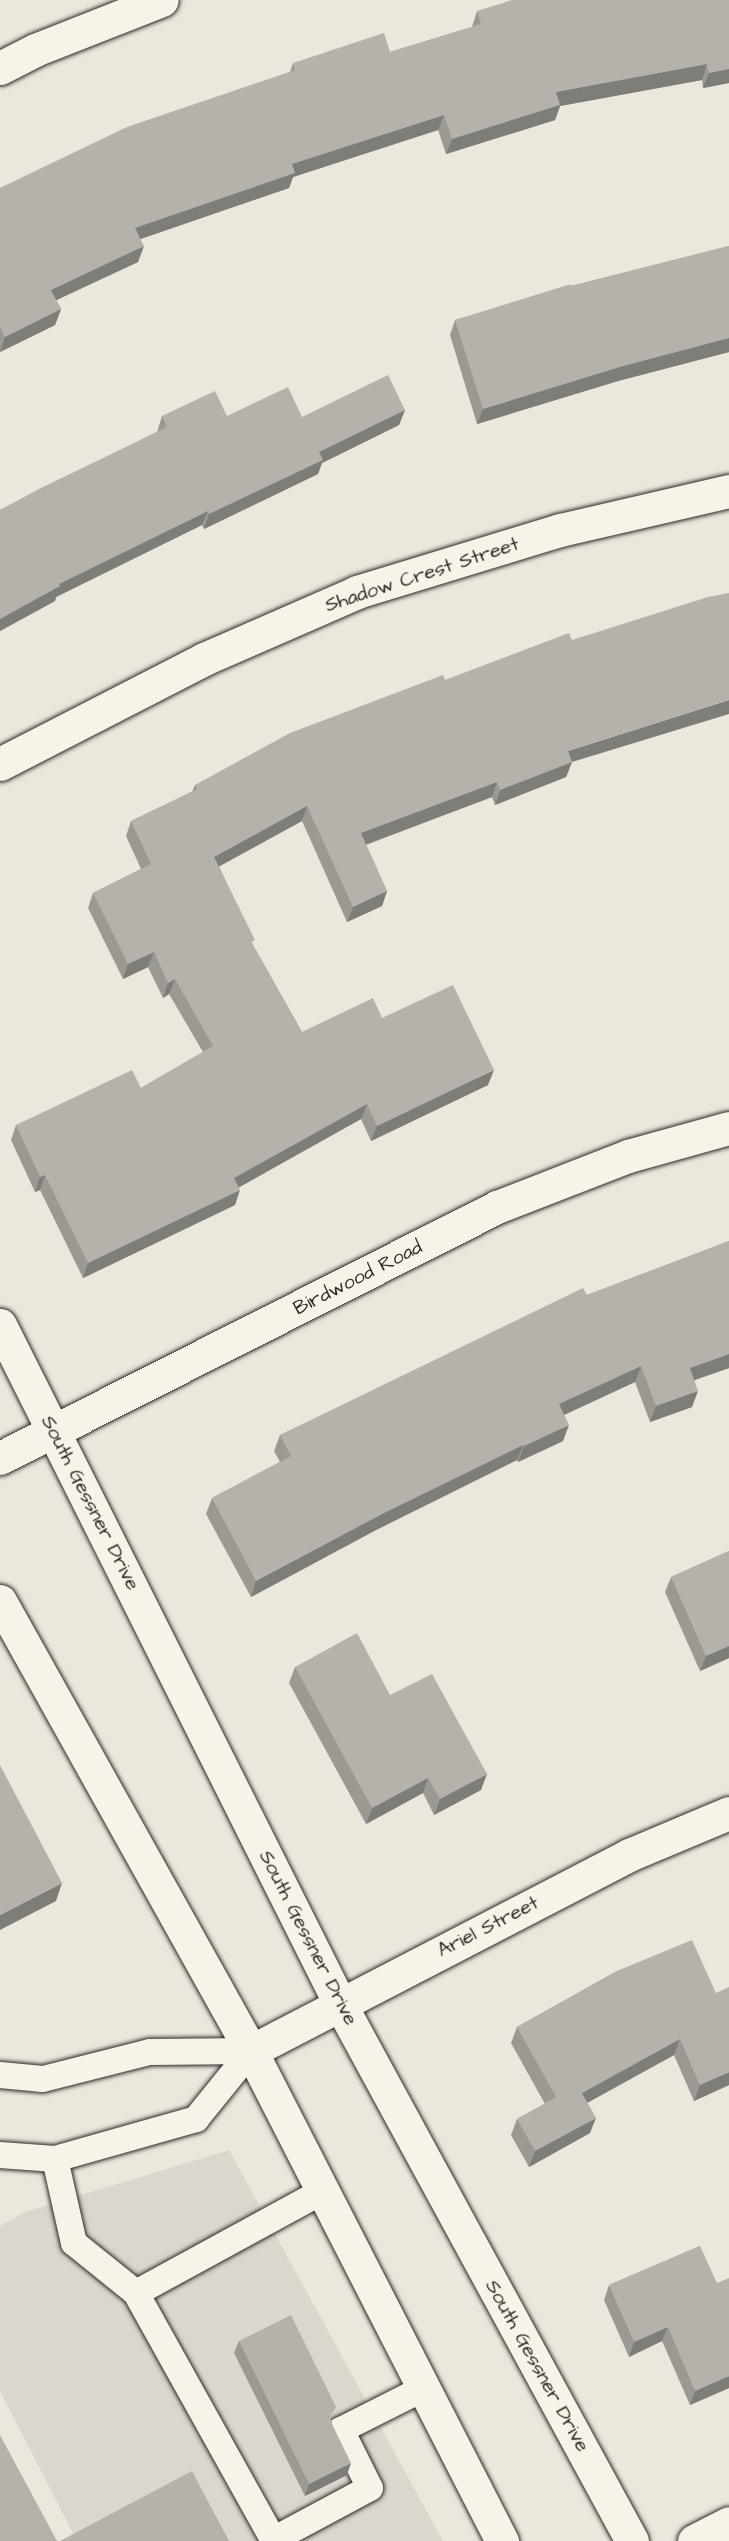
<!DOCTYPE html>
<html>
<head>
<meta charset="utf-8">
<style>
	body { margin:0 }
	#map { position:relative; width:729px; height:2541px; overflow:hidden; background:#ebe7dd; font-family:"Architects Daughter",sans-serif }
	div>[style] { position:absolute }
	.built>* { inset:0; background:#dbd7ce }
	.roads { filter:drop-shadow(0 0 2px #2b2b2b) drop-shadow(0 0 2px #2b2b2b) }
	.service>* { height:26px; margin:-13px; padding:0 13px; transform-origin:13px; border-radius:13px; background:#f7f3e8 }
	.minor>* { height:33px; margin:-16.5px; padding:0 16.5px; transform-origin:16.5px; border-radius:16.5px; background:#f7f3e8 }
	.secondary>* { height:33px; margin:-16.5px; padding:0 16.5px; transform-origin:16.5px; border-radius:16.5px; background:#f7f3e8 }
	.wall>* { inset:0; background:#9c9993 }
	.shaded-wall>* { inset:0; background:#7f7d78 }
	.building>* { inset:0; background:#b5b2ab }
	span { translate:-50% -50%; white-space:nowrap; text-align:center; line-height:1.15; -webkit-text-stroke:4.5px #f7f3e8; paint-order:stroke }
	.street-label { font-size:20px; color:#2b2b2b }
</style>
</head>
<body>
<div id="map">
	<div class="built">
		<div style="clip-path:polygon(229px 2150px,443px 2541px,77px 2541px,0 2391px,0 2226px,25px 2212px)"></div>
	</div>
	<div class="roads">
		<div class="service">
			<div style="left:0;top:2075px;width:43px;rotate:5.3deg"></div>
			<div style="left:43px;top:2079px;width:110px;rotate:-14.2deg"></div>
			<div style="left:150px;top:2052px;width:101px;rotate:-0.6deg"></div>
			<div style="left:0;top:2155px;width:55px;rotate:4.2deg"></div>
			<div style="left:55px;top:2159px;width:147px;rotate:-15.8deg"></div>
			<div style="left:196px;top:2119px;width:87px;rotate:-51deg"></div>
			<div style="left:55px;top:2159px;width:86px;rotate:77.3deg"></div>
			<div style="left:74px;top:2243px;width:80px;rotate:38.9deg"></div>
			<div style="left:273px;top:2540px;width:110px;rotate:-28.2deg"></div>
			<div style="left:370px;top:2488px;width:65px;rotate:-116.6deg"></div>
			<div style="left:341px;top:2430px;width:93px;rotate:-26.8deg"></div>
			<div style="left:274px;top:2541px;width:284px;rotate:-119.1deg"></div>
			<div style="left:136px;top:2293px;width:213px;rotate:-28.6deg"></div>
		</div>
		<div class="minor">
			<div style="left:0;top:68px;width:39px;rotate:-27deg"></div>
			<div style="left:35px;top:50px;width:136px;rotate:-21.5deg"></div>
			<div style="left:0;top:764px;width:229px;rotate:-27.2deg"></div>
			<div style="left:204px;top:659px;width:167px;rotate:-23.6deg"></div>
			<div style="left:357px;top:592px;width:212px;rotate:-17deg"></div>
			<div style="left:560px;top:530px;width:173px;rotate:-13deg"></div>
			<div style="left:0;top:1458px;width:557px;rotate:-26.8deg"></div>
			<div style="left:497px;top:1207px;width:141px;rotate:-21.3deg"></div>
			<div style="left:628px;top:1156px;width:105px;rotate:-15.5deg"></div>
			<div style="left:251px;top:2051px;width:426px;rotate:-27.4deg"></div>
			<div style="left:629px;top:1855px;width:108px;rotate:-22.8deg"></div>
			<div style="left:694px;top:2541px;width:39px;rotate:-27deg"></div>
		</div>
		<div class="secondary">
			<div style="left:0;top:1325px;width:759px;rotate:63.4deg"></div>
			<div style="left:340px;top:2004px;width:611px;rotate:61.46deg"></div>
			<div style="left:0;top:1601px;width:515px;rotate:60.85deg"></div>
			<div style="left:251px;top:2051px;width:551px;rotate:62.88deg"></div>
		</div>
	</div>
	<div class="wall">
		<div style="clip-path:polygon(729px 0,729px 83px,703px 88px,702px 80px,560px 106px,555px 120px,446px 154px,438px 130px,293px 177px,289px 188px,140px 239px,138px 262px,56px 300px,61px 309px,55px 325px,0 352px,0 188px,290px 72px,293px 63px,390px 52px,472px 27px,477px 11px)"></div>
		<div style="clip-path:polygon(729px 245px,729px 352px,618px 381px,477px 424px,450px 335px,455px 320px,571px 286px,729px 246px)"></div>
		<div style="clip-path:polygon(405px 410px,399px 425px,322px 463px,318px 474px,204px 529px,202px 525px,56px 597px,55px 601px,0 631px,0 510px,157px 432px,162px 416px,302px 417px)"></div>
		<div style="clip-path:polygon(445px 680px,572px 762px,566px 777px,495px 805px,492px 797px,366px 845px,387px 891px,382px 906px,347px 922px,302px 821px,219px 866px,253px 945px,302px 1032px,382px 1018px,488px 1085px,371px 1141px,361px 1119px,239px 1187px,235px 1205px,83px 1278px,40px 1190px,35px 1192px,11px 1140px,16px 1125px,141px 1088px,203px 1052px,169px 994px,163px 998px,148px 967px,123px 979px,88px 908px,93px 893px,141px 869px,126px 836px,131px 821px,192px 792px,195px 785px)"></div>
		<div style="clip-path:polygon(729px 1241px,729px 1368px,694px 1380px,692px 1407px,650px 1422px,635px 1382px,564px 1415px,563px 1441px,518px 1462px,517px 1460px,376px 1530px,251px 1597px,206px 1514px,212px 1498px,280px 1462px,274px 1451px,280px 1435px,587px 1295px)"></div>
		<div style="clip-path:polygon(729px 1551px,729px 1658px,700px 1671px,665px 1592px,671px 1577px)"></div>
		<div style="clip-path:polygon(295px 1667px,390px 1695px,481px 1790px,434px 1815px,423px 1793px,366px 1824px,289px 1683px)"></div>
		<div style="clip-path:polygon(617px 1971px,729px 2085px,694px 2101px,674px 2055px,587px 2103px,590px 2133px,529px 2167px,511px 2135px,517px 2119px,545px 2104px,511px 2043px,517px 2027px)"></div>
		<div style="clip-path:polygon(700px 2246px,729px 2388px,690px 2405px,662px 2341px,629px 2357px,604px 2300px,609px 2285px)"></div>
		<div style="clip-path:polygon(239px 2341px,331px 2420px,347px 2475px,305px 2496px,234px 2353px)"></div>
	</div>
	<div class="shaded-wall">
		<div style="clip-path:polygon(707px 64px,702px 80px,560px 106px,555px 120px,446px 154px,452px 139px,556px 92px)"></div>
		<div style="clip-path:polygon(729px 69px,729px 83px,703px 88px,709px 73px)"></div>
		<div style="clip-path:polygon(444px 115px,438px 130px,293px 177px,289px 188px,129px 243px,135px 228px,292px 164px)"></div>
		<div style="clip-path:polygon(144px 246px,138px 262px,46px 305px,51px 290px)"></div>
		<div style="clip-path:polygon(61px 309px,55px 325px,0 352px,5px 337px)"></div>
		<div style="clip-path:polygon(729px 338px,729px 352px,618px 381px,477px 424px,483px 409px,623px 366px)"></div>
		<div style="clip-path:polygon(405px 410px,399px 425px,322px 463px,318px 474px,204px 529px,209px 514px,319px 452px)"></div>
		<div style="clip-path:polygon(208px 511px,202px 525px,56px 597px,55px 601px,0 631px,0 619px,59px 584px)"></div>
		<div style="clip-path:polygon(729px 700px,729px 714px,572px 762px,566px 777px,495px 805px,500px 790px,568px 751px)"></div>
		<div style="clip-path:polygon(497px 782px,492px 797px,356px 848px,361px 833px)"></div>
		<div style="clip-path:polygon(307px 806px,302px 821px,209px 872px,214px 857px)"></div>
		<div style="clip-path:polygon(387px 891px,382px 906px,347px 922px,353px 907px)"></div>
		<div style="clip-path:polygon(154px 952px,148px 967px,123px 979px,128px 964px)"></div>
		<div style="clip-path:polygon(175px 979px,169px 994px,163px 998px,168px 983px)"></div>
		<div style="clip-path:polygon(494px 1070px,488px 1085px,371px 1141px,377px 1126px)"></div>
		<div style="clip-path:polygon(367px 1104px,361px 1119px,229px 1193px,234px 1178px)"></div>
		<div style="clip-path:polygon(45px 1175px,40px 1190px,35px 1192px,40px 1177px)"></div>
		<div style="clip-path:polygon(240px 1190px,235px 1205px,83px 1278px,88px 1263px)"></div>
		<div style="clip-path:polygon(729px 1354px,729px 1368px,684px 1384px,690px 1368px)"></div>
		<div style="clip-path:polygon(641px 1366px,635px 1382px,553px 1420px,559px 1404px)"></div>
		<div style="clip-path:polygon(698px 1391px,692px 1407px,650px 1422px,656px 1406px)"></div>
		<div style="clip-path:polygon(569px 1425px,563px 1441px,518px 1462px,524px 1446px)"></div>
		<div style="clip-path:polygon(523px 1445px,517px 1460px,376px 1530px,251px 1597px,256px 1581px,382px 1514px)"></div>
		<div style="clip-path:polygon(729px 1646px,729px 1658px,700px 1671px,706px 1656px)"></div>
		<div style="clip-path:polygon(487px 1774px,481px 1790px,434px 1815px,440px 1799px)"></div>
		<div style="clip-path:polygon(428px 1778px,423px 1793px,366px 1824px,372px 1808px)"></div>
		<div style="clip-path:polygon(62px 1883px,56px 1901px,0 1930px,0 1915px)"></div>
		<div style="clip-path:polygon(680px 2039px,674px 2055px,576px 2109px,582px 2093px)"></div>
		<div style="clip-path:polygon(729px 2072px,729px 2085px,694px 2101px,700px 2085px)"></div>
		<div style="clip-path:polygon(596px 2118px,590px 2133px,529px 2167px,535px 2151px)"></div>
		<div style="clip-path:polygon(668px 2327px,662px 2341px,629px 2357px,634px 2342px)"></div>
		<div style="clip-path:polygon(729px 2376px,729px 2388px,690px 2405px,695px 2391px)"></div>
		<div style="clip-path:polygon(351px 2463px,347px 2475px,305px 2496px,309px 2484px)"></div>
	</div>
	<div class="building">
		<div style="clip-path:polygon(512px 0,729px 0,729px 69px,709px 73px,707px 64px,556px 92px,560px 105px,452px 139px,444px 115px,292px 164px,295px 173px,135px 228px,144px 246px,51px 290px,61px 309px,5px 337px,0 327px,0 188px,127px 127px,295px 70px,293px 63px,384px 33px,390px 52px,481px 24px,477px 11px)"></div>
		<div style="clip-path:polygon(729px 246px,729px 338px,623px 366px,483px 409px,455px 320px,571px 284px,571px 286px)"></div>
		<div style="clip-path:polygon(388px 375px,405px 410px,319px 452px,323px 460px,209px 514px,208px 511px,59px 584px,60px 586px,0 619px,0 510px,39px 489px,167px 427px,162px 416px,215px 391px,227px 416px,288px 387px,302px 417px)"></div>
		<div style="clip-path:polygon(729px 593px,729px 700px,568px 751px,572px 762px,500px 790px,497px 782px,361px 833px,387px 891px,353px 907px,307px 806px,214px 857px,255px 940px,251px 942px,302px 1032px,373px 998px,382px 1018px,453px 985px,494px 1070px,377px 1126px,367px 1104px,234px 1178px,240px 1190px,88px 1263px,45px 1175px,40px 1177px,16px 1125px,132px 1070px,141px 1088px,213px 1046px,175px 979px,168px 983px,154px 952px,128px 964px,93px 893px,151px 864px,131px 821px,197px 789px,195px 785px,290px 733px,443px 675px,445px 680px,569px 633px,572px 640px,708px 597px)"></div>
		<div style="clip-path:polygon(729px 1241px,729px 1354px,690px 1368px,698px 1391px,656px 1406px,641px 1366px,559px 1404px,569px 1425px,524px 1446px,523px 1445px,382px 1514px,256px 1581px,212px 1498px,291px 1456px,280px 1435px,583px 1288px,587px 1295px)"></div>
		<div style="clip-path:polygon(729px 1551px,729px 1646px,706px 1656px,671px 1577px)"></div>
		<div style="clip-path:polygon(357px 1633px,390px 1695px,432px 1674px,487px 1774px,440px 1799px,428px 1778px,372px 1808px,295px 1667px)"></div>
		<div style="clip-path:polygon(0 1765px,62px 1883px,0 1915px)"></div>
		<div style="clip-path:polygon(692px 1940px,716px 1993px,729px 1987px,729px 2072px,700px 2085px,680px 2039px,582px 2093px,596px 2118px,535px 2151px,517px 2119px,556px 2097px,517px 2027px,617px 1971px)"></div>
		<div style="clip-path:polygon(700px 2246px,717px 2283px,729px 2278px,729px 2376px,695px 2391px,668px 2327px,634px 2342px,609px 2285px)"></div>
		<div style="clip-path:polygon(291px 2315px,336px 2407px,330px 2417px,332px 2424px,351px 2463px,309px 2484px,239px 2341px)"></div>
		<div style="clip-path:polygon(0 2435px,57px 2541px,0 2541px)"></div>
		<div style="clip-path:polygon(192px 2471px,229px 2541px,60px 2541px)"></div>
	</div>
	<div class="street-label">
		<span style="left:422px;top:575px;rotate:-18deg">Shadow Crest Street</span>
		<span style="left:358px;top:1278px;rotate:-27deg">Birdwood Road</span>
		<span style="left:90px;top:1503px;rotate:63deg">South Gessner Drive</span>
		<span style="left:488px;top:1927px;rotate:-27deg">Ariel Street</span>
		<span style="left:308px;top:1938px;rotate:63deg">South Gessner Drive</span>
		<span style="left:537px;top:2366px;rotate:61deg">South Gessner Drive</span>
	</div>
</div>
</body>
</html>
